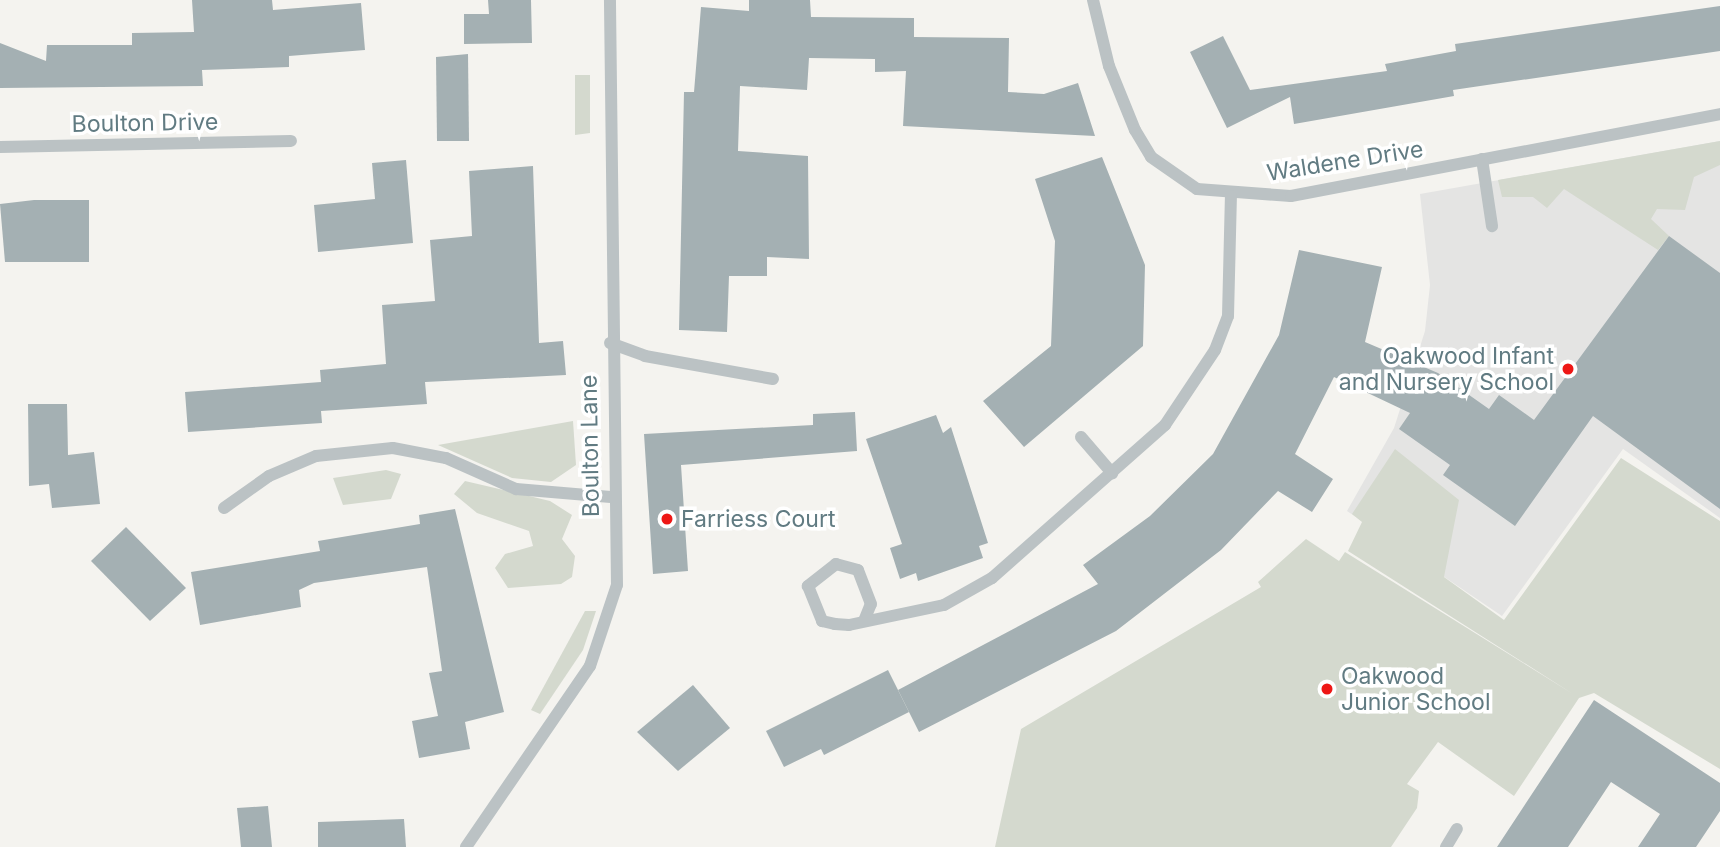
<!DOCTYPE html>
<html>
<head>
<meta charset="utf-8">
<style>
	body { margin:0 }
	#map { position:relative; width:1720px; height:847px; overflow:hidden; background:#f4f3ef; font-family:Inter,sans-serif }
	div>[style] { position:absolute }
	.built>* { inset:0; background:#e4e4e3 }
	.green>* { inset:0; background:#d4d9ce }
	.building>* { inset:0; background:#a4b0b3 }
	.minor>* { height:12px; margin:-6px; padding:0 6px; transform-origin:6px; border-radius:6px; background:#bbc2c4 }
	.dots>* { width:19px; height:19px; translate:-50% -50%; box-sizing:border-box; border:4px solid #fff; border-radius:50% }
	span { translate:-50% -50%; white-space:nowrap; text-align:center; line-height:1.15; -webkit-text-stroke:7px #fff; paint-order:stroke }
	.street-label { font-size:23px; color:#617b82 }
	.poi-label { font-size:23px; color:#617b82 }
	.right { translate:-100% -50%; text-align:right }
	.left { translate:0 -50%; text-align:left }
</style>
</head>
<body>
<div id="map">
	<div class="built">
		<div style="clip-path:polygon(1720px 141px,1720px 518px,1623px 449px,1502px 616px,1347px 511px,1394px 428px,1425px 331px,1430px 285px,1420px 194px)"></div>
	</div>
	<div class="green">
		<div style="clip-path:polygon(575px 75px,590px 75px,590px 133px,575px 135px)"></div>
		<div style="clip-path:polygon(1720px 141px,1720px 165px,1694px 177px,1685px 210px,1657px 209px,1651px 219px,1669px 236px,1658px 250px,1564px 189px,1547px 208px,1533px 197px,1502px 197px,1498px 180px)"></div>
		<div style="clip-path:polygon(573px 421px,576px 465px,551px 482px,512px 478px,438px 445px)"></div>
		<div style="clip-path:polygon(1395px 449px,1459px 500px,1444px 577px,1504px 620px,1621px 458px,1720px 521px,1720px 769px,1594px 693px,1579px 698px,1514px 796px,1438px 742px,1407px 784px,1419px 791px,1417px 808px,1391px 847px,995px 847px,1021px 729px,1261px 587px,1258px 582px,1306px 539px,1339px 561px,1345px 552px,1573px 694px,1348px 551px,1362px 522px,1352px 514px)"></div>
		<div style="clip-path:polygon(386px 470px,401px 474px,391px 499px,343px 505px,333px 478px)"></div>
		<div style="clip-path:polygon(465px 481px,550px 501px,572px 515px,562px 539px,575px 556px,572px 577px,561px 584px,508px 588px,495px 568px,505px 554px,533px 546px,529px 531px,477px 513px,454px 494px)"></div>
		<div style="clip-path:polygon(585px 611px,596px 611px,583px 650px,540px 714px,531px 710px)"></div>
	</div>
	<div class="building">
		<div style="clip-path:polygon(192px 0,272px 0,273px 10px,361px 3px,365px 50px,289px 56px,289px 67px,202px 70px,203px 86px,0 88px,0 43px,46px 61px,47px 45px,132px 45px,132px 33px,194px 32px)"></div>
		<div style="clip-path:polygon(488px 0,531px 0,532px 43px,464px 44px,464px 14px,489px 14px)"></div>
		<div style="clip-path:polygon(749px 0,810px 0,811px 17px,914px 18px,914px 37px,1009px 38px,1008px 92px,1044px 94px,1078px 83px,1095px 136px,903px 126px,906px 71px,875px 72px,875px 59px,809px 58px,807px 90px,740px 86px,738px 151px,808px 156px,809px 259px,767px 257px,767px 276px,729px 276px,727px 332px,679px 330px,684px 92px,694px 92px,701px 7px,749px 11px)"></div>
		<div style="clip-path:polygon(1720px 6px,1720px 51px,1453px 90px,1454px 96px,1294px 124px,1290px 97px,1227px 128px,1190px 52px,1223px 36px,1250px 90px,1387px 71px,1385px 64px,1456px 51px,1455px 44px)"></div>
		<div style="clip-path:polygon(468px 54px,469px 141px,437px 141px,436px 57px)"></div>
		<div style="clip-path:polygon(1102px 157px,1145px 265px,1143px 346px,1024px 447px,983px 401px,1051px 346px,1055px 241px,1035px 179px)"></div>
		<div style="clip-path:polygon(406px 160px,413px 243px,318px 252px,314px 205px,375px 199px,372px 163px)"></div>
		<div style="clip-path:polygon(533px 166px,539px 343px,563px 341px,566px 375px,425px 382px,427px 404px,321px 411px,322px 423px,188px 432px,185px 392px,321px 382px,320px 370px,386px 364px,382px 305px,435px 301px,430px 240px,472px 236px,469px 171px)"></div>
		<div style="clip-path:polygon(34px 200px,89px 200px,89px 262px,5px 262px,0 204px)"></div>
		<div style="clip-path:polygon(1669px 236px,1720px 273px,1720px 509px,1593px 416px,1515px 526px,1443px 475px,1450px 465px,1399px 429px,1410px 413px,1334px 377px,1295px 454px,1333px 479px,1312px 512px,1278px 491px,1221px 550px,1116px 631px,919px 732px,898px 690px,1098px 584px,1083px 565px,1150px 516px,1213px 454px,1279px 335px,1299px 250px,1382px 267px,1365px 342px,1438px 373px,1489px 409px,1499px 395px,1534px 420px)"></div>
		<div style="clip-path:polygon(28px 404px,67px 404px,68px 455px,94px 452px,100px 504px,52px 508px,49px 484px,29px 486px)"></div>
		<div style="clip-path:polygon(855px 412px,857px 451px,681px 465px,688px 571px,653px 574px,644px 434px,813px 425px,813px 414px)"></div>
		<div style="clip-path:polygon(936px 415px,943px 433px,951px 427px,988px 543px,979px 546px,983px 558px,918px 581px,916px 573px,900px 579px,890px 548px,902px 544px,866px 439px)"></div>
		<div style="clip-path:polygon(455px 509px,504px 712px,465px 722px,470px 749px,419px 758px,412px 721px,438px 716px,429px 673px,442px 671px,427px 567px,314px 583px,299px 590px,301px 607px,200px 625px,191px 572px,320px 551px,318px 541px,420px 524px,419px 515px)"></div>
		<div style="clip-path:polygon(126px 527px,186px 588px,150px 621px,91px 561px)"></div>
		<div style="clip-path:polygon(888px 670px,909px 712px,824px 755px,821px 749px,784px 767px,766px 731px)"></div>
		<div style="clip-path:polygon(693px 685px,730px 728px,678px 771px,637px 732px)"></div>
		<div style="clip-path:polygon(1594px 700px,1720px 783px,1720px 811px,1696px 847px,1638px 847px,1660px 814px,1611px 782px,1568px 847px,1497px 847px)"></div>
		<div style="clip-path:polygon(268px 806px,272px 847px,241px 847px,237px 808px)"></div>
		<div style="clip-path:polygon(404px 819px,406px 847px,318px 847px,318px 822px)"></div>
	</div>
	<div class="minor">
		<div style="left:1093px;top:0;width:68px;rotate:76.4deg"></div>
		<div style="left:1109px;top:66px;width:69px;rotate:67.9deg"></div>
		<div style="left:1135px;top:130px;width:31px;rotate:59deg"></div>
		<div style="left:1151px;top:157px;width:56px;rotate:34.8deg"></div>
		<div style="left:1197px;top:189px;width:94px;rotate:4.3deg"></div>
		<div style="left:1291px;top:196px;width:437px;rotate:-10.8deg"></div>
		<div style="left:0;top:147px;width:291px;rotate:-1.2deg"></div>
		<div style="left:1482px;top:159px;width:68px;rotate:81.5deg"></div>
		<div style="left:610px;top:343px;width:37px;rotate:20deg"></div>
		<div style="left:645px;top:356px;width:130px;rotate:10.2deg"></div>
		<div style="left:1081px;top:437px;width:48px;rotate:49.3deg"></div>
		<div style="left:224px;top:508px;width:55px;rotate:-35.4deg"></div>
		<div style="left:269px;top:476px;width:51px;rotate:-23.1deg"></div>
		<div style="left:316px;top:456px;width:77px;rotate:-5.9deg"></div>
		<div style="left:393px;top:448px;width:54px;rotate:10.7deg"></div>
		<div style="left:446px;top:458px;width:77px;rotate:23.9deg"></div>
		<div style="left:516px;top:489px;width:95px;rotate:4.8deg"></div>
		<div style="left:864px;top:621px;width:18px;rotate:-68deg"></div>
		<div style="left:871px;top:604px;width:36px;rotate:-111deg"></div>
		<div style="left:858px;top:570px;width:23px;rotate:-165deg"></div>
		<div style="left:836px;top:564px;width:36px;rotate:142deg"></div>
		<div style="left:808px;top:586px;width:38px;rotate:68deg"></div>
		<div style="left:822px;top:621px;width:13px;rotate:13deg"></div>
		<div style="left:835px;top:624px;width:14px;rotate:4deg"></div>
		<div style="left:849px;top:625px;width:97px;rotate:-11.9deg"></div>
		<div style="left:944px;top:605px;width:55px;rotate:-29.4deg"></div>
		<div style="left:992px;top:578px;width:231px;rotate:-41.5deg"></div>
		<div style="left:1165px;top:425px;width:90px;rotate:-56.3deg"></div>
		<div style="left:1215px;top:350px;width:36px;rotate:-69deg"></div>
		<div style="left:1228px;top:316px;width:120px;rotate:-88.6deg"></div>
		<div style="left:466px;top:847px;width:219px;rotate:-55.6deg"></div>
		<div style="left:590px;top:666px;width:85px;rotate:-71.6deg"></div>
		<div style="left:617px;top:585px;width:585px;rotate:-90.69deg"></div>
		<div style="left:1446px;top:847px;width:21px;rotate:-59deg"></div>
	</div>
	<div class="dots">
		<div style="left:1568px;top:369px;background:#ee1715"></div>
		<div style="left:667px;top:519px;background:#ee1715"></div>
		<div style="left:1327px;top:689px;background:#ee1715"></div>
	</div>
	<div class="street-label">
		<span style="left:145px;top:123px;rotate:-1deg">Boulton Drive</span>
		<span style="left:1345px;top:161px;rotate:-9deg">Waldene Drive</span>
		<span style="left:590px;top:446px;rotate:-91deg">Boulton Lane</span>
	</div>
	<div class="poi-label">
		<span class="right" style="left:1554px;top:369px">Oakwood Infant<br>and Nursery School</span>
		<span class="left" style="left:681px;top:519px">Farriess Court</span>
		<span class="left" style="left:1341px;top:689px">Oakwood<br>Junior School</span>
	</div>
</div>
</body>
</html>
